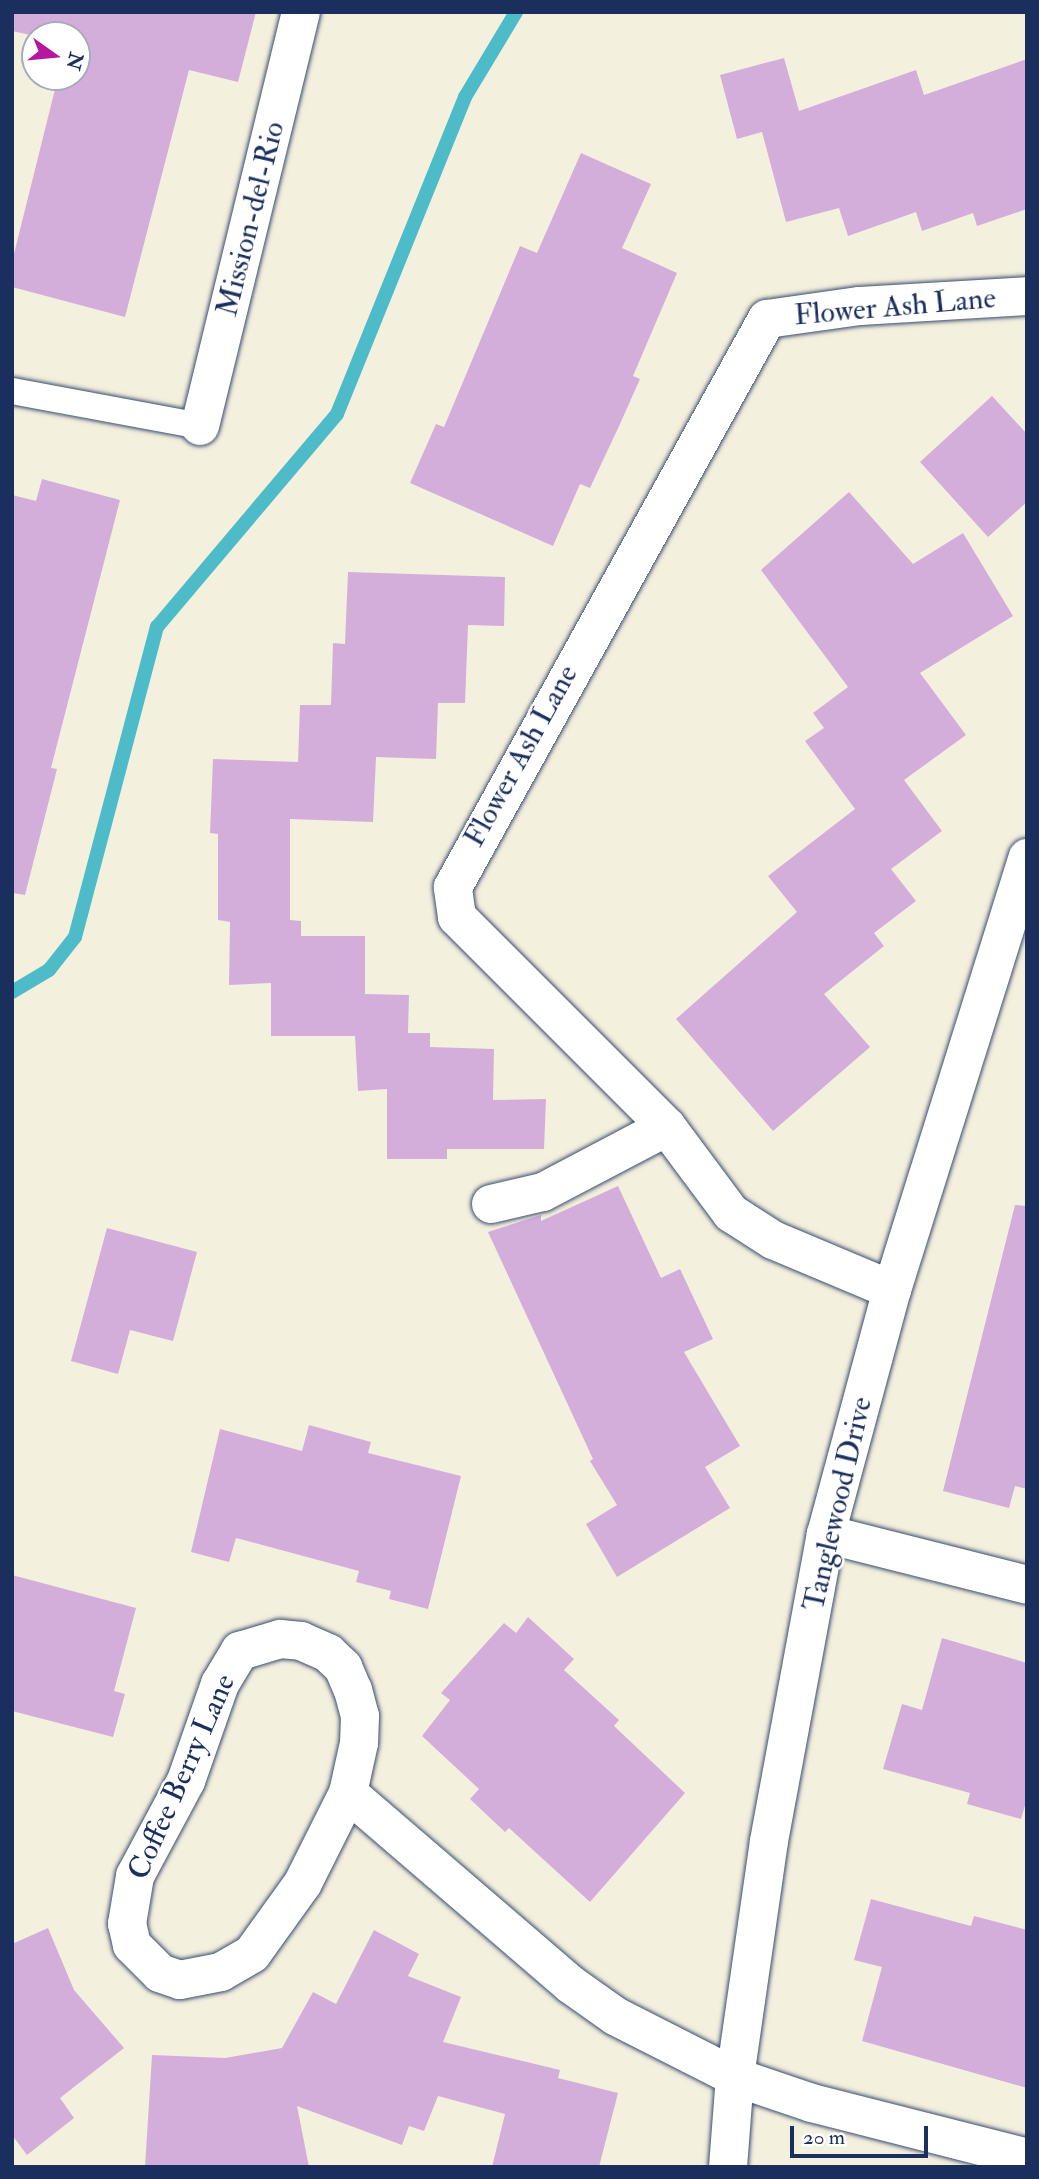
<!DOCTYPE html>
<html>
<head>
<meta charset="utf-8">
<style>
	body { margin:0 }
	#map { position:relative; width:1039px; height:2179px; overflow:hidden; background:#f4f0de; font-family:"IM FELL Double Pica",serif }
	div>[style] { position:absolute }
	.stream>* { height:14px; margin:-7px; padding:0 7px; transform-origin:7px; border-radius:7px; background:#4ebbc9 }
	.building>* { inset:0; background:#d4aedb }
	.roads { filter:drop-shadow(0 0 2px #3c4c71) drop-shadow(0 0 2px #3c4c71) }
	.lane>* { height:26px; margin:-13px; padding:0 13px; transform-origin:13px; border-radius:13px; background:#fff }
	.street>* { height:38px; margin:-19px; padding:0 19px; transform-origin:19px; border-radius:19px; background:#fff }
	span { translate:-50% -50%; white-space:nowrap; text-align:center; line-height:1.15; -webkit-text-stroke:5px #fff; paint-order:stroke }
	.street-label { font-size:30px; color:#1b2f5e }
	.frame { position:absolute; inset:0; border:14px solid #1b2f5e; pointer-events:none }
	.north { position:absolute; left:21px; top:21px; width:70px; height:70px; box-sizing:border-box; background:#fff; border:2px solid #a4acbf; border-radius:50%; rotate:105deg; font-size:19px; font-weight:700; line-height:28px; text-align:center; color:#1b2f5e }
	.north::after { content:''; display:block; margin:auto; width:24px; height:32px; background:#b5179e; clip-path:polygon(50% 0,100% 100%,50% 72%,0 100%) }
	.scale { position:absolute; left:790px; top:2126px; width:138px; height:32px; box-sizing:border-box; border:4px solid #1b2f5e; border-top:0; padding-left:9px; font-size:21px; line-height:24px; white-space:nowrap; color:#1b2f5e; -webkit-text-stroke:5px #fff; paint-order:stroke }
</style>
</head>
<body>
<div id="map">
	<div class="stream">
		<div style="left:12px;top:992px;width:43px;rotate:-30.7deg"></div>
		<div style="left:49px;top:970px;width:42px;rotate:-51.8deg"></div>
		<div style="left:75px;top:937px;width:321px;rotate:-75.2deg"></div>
		<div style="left:157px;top:627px;width:279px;rotate:-49.8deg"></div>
		<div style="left:337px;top:414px;width:342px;rotate:-68deg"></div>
		<div style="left:465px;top:97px;width:99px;rotate:-59deg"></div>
	</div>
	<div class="building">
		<div style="clip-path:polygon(12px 12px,256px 12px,238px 82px,189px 70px,125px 317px,12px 287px,12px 262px,58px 77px,77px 77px,77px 35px,35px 36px,12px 31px)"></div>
		<div style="clip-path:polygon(784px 58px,799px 111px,916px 70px,924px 95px,1027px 59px,1027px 209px,977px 226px,973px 213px,922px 231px,916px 212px,848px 236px,839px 208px,786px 222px,762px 132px,737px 139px,720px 75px)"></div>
		<div style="clip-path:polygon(581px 153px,651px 184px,622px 248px,677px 273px,633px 376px,640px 379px,620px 424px,590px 488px,580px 484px,553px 546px,410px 483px,436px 424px,444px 427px,520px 246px,537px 253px)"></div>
		<div style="clip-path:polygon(992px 396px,1027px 434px,1027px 502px,988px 537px,920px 462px)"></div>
		<div style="clip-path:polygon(42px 479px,120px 500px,51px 768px,57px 769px,25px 895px,12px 893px,12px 495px,36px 501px)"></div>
		<div style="clip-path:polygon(849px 492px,913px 564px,963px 533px,1013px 616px,920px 673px,966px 735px,904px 780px,942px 831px,891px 869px,916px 901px,874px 933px,884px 946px,824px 994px,870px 1047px,773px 1131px,676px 1019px,797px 912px,768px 876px,855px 809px,805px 741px,824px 728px,813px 713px,848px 687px,761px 570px)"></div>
		<div style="clip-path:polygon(348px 572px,505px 577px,504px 626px,468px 625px,465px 703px,438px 703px,436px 759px,376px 757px,373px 822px,290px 819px,290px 920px,301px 921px,301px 936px,365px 936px,365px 994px,409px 995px,408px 1033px,430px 1033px,430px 1047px,494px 1049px,493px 1100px,546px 1099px,544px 1149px,447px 1149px,447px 1159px,387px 1159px,387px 1089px,358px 1091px,355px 1036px,271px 1036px,271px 983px,229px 985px,230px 922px,218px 920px,218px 834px,210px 833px,213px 759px,298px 762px,300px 705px,331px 705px,333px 643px,345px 644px)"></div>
		<div style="clip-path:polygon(618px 1186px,661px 1278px,680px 1269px,713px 1339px,684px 1352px,740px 1446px,705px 1467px,730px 1508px,617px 1577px,586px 1524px,617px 1505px,590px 1461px,593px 1459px,488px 1232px,541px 1215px,541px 1221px)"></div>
		<div style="clip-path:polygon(1015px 1205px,1027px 1206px,1027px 1489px,1015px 1486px,1009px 1508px,943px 1491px)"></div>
		<div style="clip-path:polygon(107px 1228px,197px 1252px,173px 1341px,130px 1330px,118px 1374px,71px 1361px)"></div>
		<div style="clip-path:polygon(309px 1425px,371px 1442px,368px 1453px,461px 1476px,428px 1609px,389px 1599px,391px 1591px,356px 1582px,359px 1571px,236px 1538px,229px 1562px,191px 1552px,220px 1429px,302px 1451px)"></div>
		<div style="clip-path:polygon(12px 1575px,136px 1608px,114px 1691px,125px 1694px,113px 1737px,12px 1711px)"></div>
		<div style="clip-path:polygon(528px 1617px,574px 1659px,564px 1670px,619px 1720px,614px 1726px,685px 1793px,590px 1902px,509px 1828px,505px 1832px,470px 1799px,479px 1789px,422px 1736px,450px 1700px,441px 1693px,504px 1623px,516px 1633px)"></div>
		<div style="clip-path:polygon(942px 1638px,1027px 1663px,1027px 1799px,1021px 1819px,967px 1804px,970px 1793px,883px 1769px,902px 1704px,922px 1710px)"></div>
		<div style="clip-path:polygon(871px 1899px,971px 1926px,974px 1916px,1027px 1930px,1027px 2088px,862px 2041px,882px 1967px,854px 1960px)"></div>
		<div style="clip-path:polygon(48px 1928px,74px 1990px,124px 2048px,60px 2098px,74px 2118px,27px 2155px,12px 2135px,12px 1944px)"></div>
		<div style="clip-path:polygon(374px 1930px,419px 1954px,408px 1976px,461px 1997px,443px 2042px,560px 2070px,558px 2078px,618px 2093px,599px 2167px,492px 2167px,505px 2114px,438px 2096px,424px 2131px,409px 2126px,402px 2145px,297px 2106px,309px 2167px,145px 2167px,152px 2055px,225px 2058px,282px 2048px,313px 1992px,336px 2004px)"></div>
	</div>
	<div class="roads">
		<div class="lane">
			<div style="left:12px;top:391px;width:191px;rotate:10.5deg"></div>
		</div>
		<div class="street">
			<div style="left:200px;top:426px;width:426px;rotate:-76.3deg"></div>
			<div style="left:491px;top:1204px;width:53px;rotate:-13deg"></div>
			<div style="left:543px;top:1192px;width:140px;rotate:-27.7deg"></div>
			<div style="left:892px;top:1290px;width:129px;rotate:-157.2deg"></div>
			<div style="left:773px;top:1240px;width:50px;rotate:-147.3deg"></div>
			<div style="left:731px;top:1213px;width:107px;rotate:-126.7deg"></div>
			<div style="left:667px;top:1127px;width:297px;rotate:-135deg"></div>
			<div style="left:457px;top:917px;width:30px;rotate:-98deg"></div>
			<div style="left:453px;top:887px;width:649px;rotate:-61.07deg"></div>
			<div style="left:767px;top:319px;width:94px;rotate:-8deg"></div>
			<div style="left:860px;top:306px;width:167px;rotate:-3.4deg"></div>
			<div style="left:826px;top:1534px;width:207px;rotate:14.2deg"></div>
			<div style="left:280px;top:1639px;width:21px;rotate:5deg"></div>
			<div style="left:301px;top:1641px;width:30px;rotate:24deg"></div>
			<div style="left:328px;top:1653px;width:21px;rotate:43deg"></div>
			<div style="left:343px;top:1667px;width:25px;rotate:67deg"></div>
			<div style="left:353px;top:1690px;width:27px;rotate:75deg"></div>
			<div style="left:360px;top:1716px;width:27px;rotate:92deg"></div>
			<div style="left:359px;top:1743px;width:51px;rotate:102.4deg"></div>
			<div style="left:348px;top:1793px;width:101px;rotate:116.6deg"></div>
			<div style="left:303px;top:1883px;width:87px;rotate:125.7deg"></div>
			<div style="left:252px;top:1954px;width:36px;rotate:150deg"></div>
			<div style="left:221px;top:1972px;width:42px;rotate:169deg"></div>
			<div style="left:180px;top:1980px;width:21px;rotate:-161deg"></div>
			<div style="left:160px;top:1973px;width:40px;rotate:-135deg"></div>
			<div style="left:132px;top:1945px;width:22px;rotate:-103deg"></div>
			<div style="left:127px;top:1924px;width:49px;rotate:-80.5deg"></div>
			<div style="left:135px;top:1876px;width:108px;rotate:-61.8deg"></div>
			<div style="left:186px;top:1781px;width:103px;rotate:-70.7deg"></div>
			<div style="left:220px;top:1684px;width:39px;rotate:-59deg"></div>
			<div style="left:240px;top:1651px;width:42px;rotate:-16.7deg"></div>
			<div style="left:348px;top:1793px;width:293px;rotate:40.7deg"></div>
			<div style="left:570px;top:1984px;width:55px;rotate:35.4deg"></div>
			<div style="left:615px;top:2016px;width:135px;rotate:26.9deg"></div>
			<div style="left:735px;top:2077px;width:81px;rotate:18.7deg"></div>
			<div style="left:812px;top:2103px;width:222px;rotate:14.3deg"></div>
			<div style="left:728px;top:2167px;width:90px;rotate:-85.6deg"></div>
			<div style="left:735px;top:2077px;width:238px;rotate:-81.8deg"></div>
			<div style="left:769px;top:1841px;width:312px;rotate:-79.5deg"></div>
			<div style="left:826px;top:1534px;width:253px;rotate:-74.9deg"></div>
			<div style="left:892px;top:1290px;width:453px;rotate:-72.6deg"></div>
		</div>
	</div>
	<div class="street-label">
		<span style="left:251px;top:219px;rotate:-76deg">Mission-del-Rio</span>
		<span style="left:895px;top:307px;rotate:-5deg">Flower Ash Lane</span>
		<span style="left:521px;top:756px;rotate:-61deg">Flower Ash Lane</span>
		<span style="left:838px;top:1504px;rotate:-77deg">Tanglewood Drive</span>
		<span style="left:182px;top:1777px;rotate:-66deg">Coffee Berry Lane</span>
	</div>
	<div class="frame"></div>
	<div class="north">N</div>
	<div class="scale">20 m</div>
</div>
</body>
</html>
